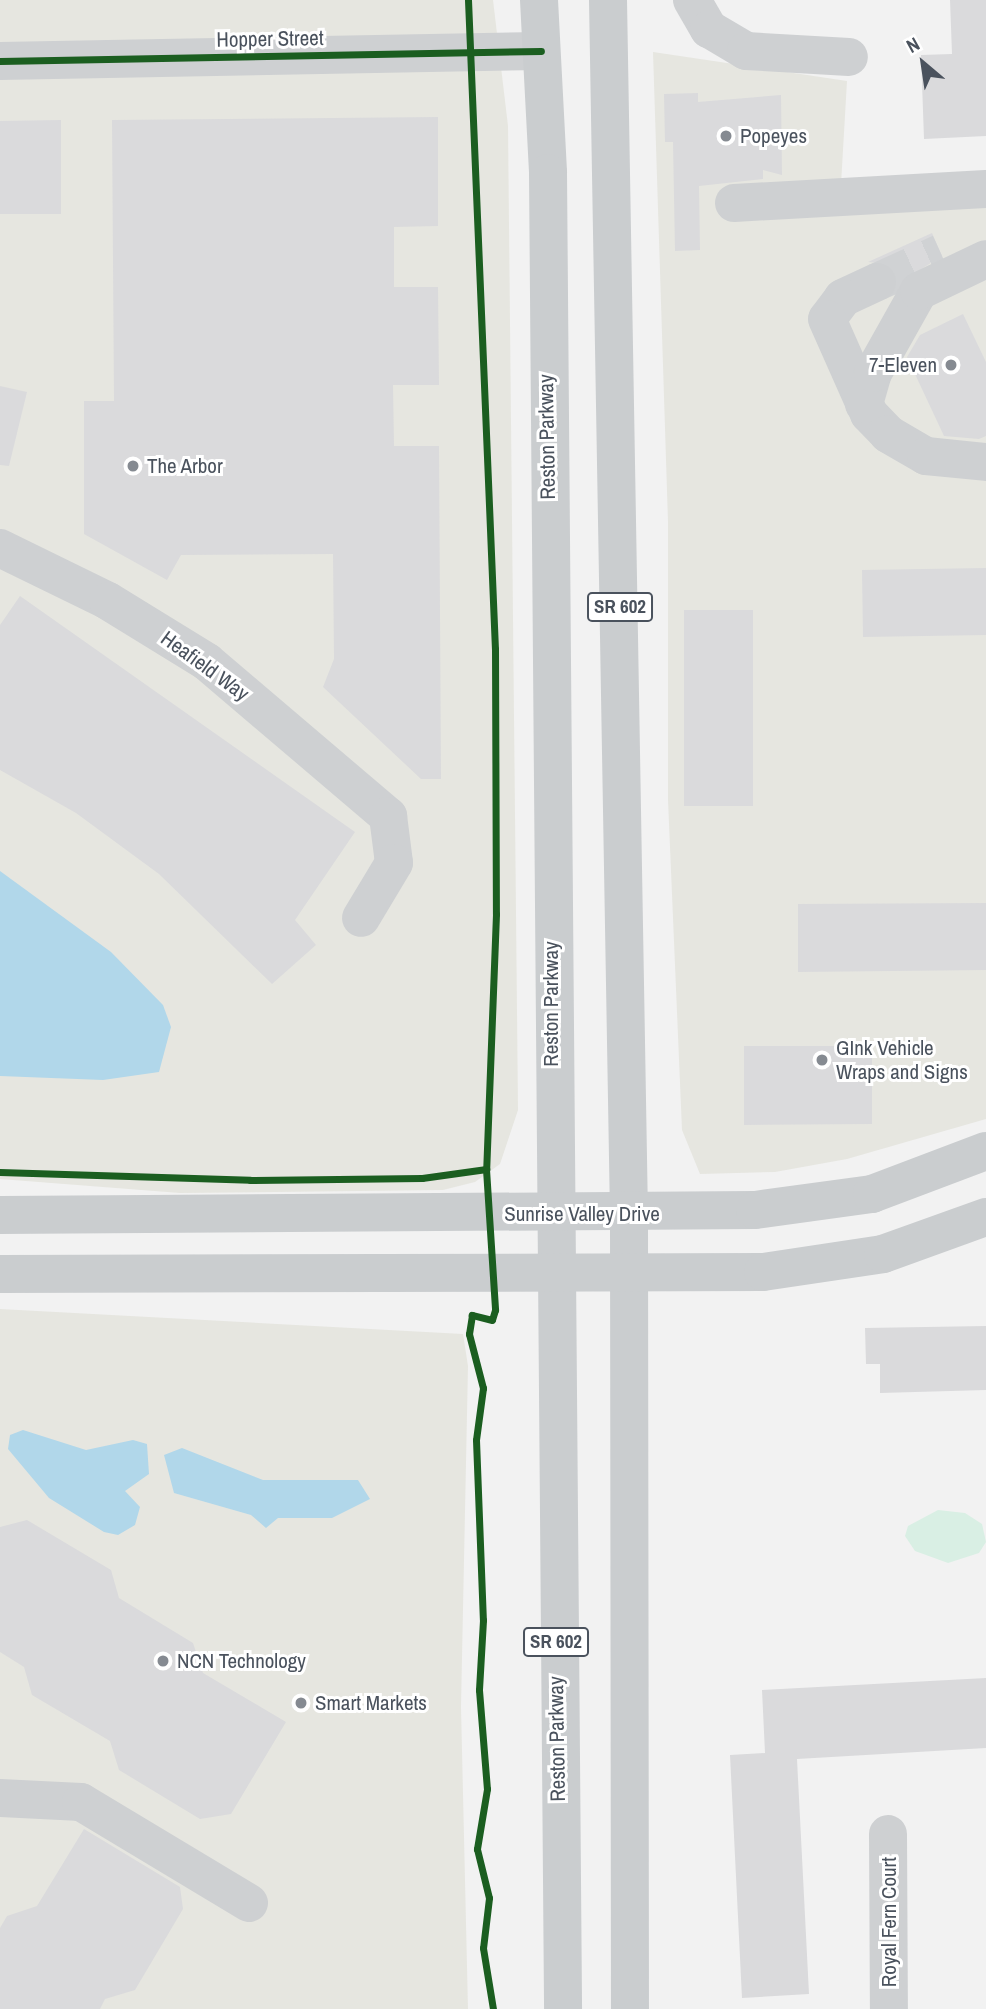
<!DOCTYPE html>
<html>
<head>
<meta charset="utf-8">
<style>
	body { margin:0 }
	#map { position:relative; width:986px; height:2009px; overflow:hidden; background:#f2f2f2; font-family:"Archivo Narrow",sans-serif }
	div>[style] { position:absolute }
	.commercial>* { inset:0; background:#e6e6e0 }
	.green>* { inset:0; background:#d9efe4 }
	.water>* { inset:0; background:#b1d7ea }
	.building>* { inset:0; background:#dadadc }
	.minor-tunnel>* { height:38px; margin-top:-19px; transform-origin:0; background:repeating-linear-gradient(90deg,#d0d2d4 0 38px,transparent 0 57px) }
	.minor>* { height:38px; margin:-19px; padding:0 19px; transform-origin:19px; border-radius:19px; background:#ced0d2 }
	.major>* { height:38px; margin:-19px; padding:0 19px; transform-origin:19px; border-radius:19px; background:#cacdcf }
	.cycleway>* { height:7px; margin:-3.5px; padding:0 3.5px; transform-origin:3.5px; border-radius:3.5px; background:#1b5e20 }
	.dots>* { width:19px; height:19px; translate:-50% -50%; box-sizing:border-box; border:4px solid #fff; border-radius:50% }
	span { translate:-50% -50%; white-space:nowrap; text-align:center; line-height:1.15; -webkit-text-stroke:6px #fff; paint-order:stroke }
	.shield-label span { padding:2px 5px; background:#fff; border:2px solid; border-radius:5px; -webkit-text-stroke-width:0 }
	.shield-label { font-size:19px; color:#4a525d; font-weight:700 }
	.street-label { font-size:21px; color:#4a525d }
	.poi-label { font-size:21px; color:#4a525d }
	.left { translate:0 -50%; text-align:left }
	.right { translate:-100% -50%; text-align:right }
	.north { position:absolute; left:888px; top:28px; width:70px; height:70px; -webkit-text-stroke:5px #fff; paint-order:stroke; rotate:331deg; font-size:19px; font-weight:700; line-height:28px; text-align:center; color:#4a525d }
	.north::after { content:''; display:block; margin:auto; width:24px; height:32px; background:#4a525d; clip-path:polygon(50% 0,100% 100%,50% 72%,0 100%) }
</style>
</head>
<body>
<div id="map">
	<div class="commercial">
		<div style="clip-path:polygon(0 0,493px 0,508px 126px,518px 1110px,500px 1164px,475px 1182px,443px 1190px,180px 1193px,0 1179px)"></div>
		<div style="clip-path:polygon(653px 52px,847px 81px,840px 202px,986px 201px,986px 1119px,847px 1159px,775px 1172px,700px 1174px,682px 1130px,668px 800px,668px 522px)"></div>
		<div style="clip-path:polygon(0 1309px,463px 1334px,468px 1366px,461px 1707px,468px 2009px,0 2009px)"></div>
	</div>
	<div class="green">
		<div style="clip-path:polygon(938px 1510px,965px 1513px,982px 1524px,986px 1542px,979px 1553px,948px 1563px,915px 1551px,905px 1536px,908px 1526px)"></div>
	</div>
	<div class="water">
		<div style="clip-path:polygon(0 871px,111px 952px,163px 1005px,171px 1027px,159px 1072px,103px 1080px,0 1076px)"></div>
		<div style="clip-path:polygon(23px 1430px,86px 1450px,133px 1440px,147px 1444px,149px 1474px,125px 1491px,140px 1507px,135px 1525px,118px 1535px,104px 1532px,49px 1498px,8px 1449px,10px 1435px)"></div>
		<div style="clip-path:polygon(182px 1448px,263px 1480px,358px 1480px,370px 1499px,332px 1518px,278px 1518px,266px 1528px,251px 1515px,174px 1493px,164px 1455px)"></div>
	</div>
	<div class="building">
		<div style="clip-path:polygon(950px 0,986px 0,986px 136px,924px 139px,921px 55px,952px 54px)"></div>
		<div style="clip-path:polygon(698px 93px,698px 102px,781px 95px,782px 175px,763px 170px,763px 179px,699px 186px,700px 250px,675px 251px,673px 142px,665px 142px,664px 94px)"></div>
		<div style="clip-path:polygon(438px 117px,438px 226px,394px 227px,394px 287px,438px 287px,439px 385px,393px 385px,394px 446px,439px 446px,441px 779px,421px 779px,323px 687px,334px 659px,333px 554px,181px 555px,167px 580px,84px 534px,84px 401px,114px 401px,112px 120px)"></div>
		<div style="clip-path:polygon(61px 120px,61px 214px,0 214px,0 121px)"></div>
		<div style="clip-path:polygon(932px 233px,942px 256px,899px 283px,889px 264px,868px 262px)"></div>
		<div style="clip-path:polygon(963px 314px,986px 362px,986px 436px,979px 439px,944px 436px,907px 357px,920px 335px)"></div>
		<div style="clip-path:polygon(0 386px,27px 392px,9px 466px,0 465px)"></div>
		<div style="clip-path:polygon(986px 568px,986px 635px,863px 637px,862px 570px)"></div>
		<div style="clip-path:polygon(20px 596px,355px 832px,295px 920px,316px 945px,272px 984px,159px 874px,76px 813px,0 770px,0 625px)"></div>
		<div style="clip-path:polygon(684px 610px,753px 610px,753px 806px,684px 806px)"></div>
		<div style="clip-path:polygon(986px 903px,986px 970px,798px 972px,798px 904px)"></div>
		<div style="clip-path:polygon(744px 1046px,872px 1046px,872px 1124px,744px 1125px)"></div>
		<div style="clip-path:polygon(986px 1326px,986px 1390px,880px 1393px,880px 1364px,866px 1364px,865px 1328px)"></div>
		<div style="clip-path:polygon(27px 1520px,111px 1570px,119px 1598px,193px 1643px,203px 1673px,286px 1722px,231px 1814px,200px 1819px,119px 1770px,110px 1741px,32px 1695px,24px 1667px,0 1652px,0 1527px)"></div>
		<div style="clip-path:polygon(986px 1678px,986px 1748px,797px 1759px,809px 1994px,742px 1998px,730px 1755px,765px 1753px,762px 1690px)"></div>
		<div style="clip-path:polygon(84px 1829px,180px 1887px,183px 1909px,135px 1990px,105px 1999px,100px 2009px,0 2009px,0 1928px,7px 1916px,37px 1906px)"></div>
	</div>
	<div class="minor-tunnel">
		<div style="left:877px;top:282px;width:70px;rotate:-24.4deg"></div>
	</div>
	<div class="minor">
		<div style="left:692px;top:0;width:34px;rotate:60deg"></div>
		<div style="left:709px;top:29px;width:43px;rotate:30.7deg"></div>
		<div style="left:746px;top:51px;width:103px;rotate:3.3deg"></div>
		<div style="left:0;top:61px;width:541px;rotate:-1.06deg"></div>
		<div style="left:734px;top:203px;width:252px;rotate:-3.2deg"></div>
		<div style="left:877px;top:282px;width:38px;rotate:155deg"></div>
		<div style="left:843px;top:298px;width:26px;rotate:127deg"></div>
		<div style="left:827px;top:319px;width:104px;rotate:66.1deg"></div>
		<div style="left:869px;top:414px;width:28px;rotate:46deg"></div>
		<div style="left:888px;top:434px;width:44px;rotate:30.1deg"></div>
		<div style="left:926px;top:456px;width:60px;rotate:5.7deg"></div>
		<div style="left:864px;top:404px;width:32px;rotate:-74deg"></div>
		<div style="left:873px;top:373px;width:94px;rotate:-60.7deg"></div>
		<div style="left:919px;top:291px;width:74px;rotate:-25.5deg"></div>
		<div style="left:0;top:548px;width:120px;rotate:26.1deg"></div>
		<div style="left:108px;top:601px;width:116px;rotate:31.6deg"></div>
		<div style="left:207px;top:662px;width:238px;rotate:40.4deg"></div>
		<div style="left:388px;top:816px;width:47px;rotate:82.7deg"></div>
		<div style="left:394px;top:863px;width:64px;rotate:121deg"></div>
		<div style="left:0;top:1798px;width:81px;rotate:2.8deg"></div>
		<div style="left:81px;top:1802px;width:196px;rotate:31deg"></div>
		<div style="left:888px;top:1834px;width:175px;rotate:89.7deg"></div>
	</div>
	<div class="major">
		<div style="left:539px;top:0;width:173px;rotate:87deg"></div>
		<div style="left:548px;top:173px;width:1836px;rotate:89.53deg"></div>
		<div style="left:608px;top:0;width:1215px;rotate:89.01deg"></div>
		<div style="left:629px;top:1215px;width:794px;rotate:89.93deg"></div>
		<div style="left:0;top:1215px;width:755px;rotate:-0.38deg"></div>
		<div style="left:755px;top:1210px;width:118px;rotate:-7.8deg"></div>
		<div style="left:872px;top:1194px;width:122px;rotate:-20.7deg"></div>
		<div style="left:0;top:1274px;width:763px;rotate:-0.15deg"></div>
		<div style="left:763px;top:1272px;width:121px;rotate:-8.5deg"></div>
		<div style="left:883px;top:1254px;width:109px;rotate:-19.8deg"></div>
	</div>
	<div class="cycleway">
		<div style="left:468px;top:0;width:650px;rotate:87.62deg"></div>
		<div style="left:495px;top:649px;width:265px;rotate:89.8deg"></div>
		<div style="left:496px;top:914px;width:255px;rotate:92.2deg"></div>
		<div style="left:486px;top:1169px;width:141px;rotate:86.3deg"></div>
		<div style="left:495px;top:1310px;width:10px;rotate:107deg"></div>
		<div style="left:492px;top:1320px;width:21px;rotate:-166deg"></div>
		<div style="left:472px;top:1315px;width:19px;rotate:99deg"></div>
		<div style="left:469px;top:1334px;width:56px;rotate:75.5deg"></div>
		<div style="left:483px;top:1388px;width:52px;rotate:97.7deg"></div>
		<div style="left:476px;top:1440px;width:180px;rotate:87.8deg"></div>
		<div style="left:483px;top:1620px;width:70px;rotate:93.3deg"></div>
		<div style="left:479px;top:1690px;width:99px;rotate:85.4deg"></div>
		<div style="left:487px;top:1789px;width:61px;rotate:99.5deg"></div>
		<div style="left:477px;top:1849px;width:50px;rotate:76.2deg"></div>
		<div style="left:489px;top:1898px;width:50px;rotate:96.8deg"></div>
		<div style="left:483px;top:1948px;width:62px;rotate:80.7deg"></div>
		<div style="left:0;top:61px;width:541px;rotate:-1.06deg"></div>
		<div style="left:0;top:1172px;width:250px;rotate:1.8deg"></div>
		<div style="left:250px;top:1180px;width:172px;rotate:-0.7deg"></div>
		<div style="left:422px;top:1178px;width:65px;rotate:-8deg"></div>
	</div>
	<div class="dots">
		<div style="left:726px;top:136px;background:#858a91"></div>
		<div style="left:951px;top:365px;background:#858a91"></div>
		<div style="left:133px;top:466px;background:#858a91"></div>
		<div style="left:822px;top:1060px;background:#858a91"></div>
		<div style="left:163px;top:1661px;background:#858a91"></div>
		<div style="left:301px;top:1703px;background:#858a91"></div>
	</div>
	<div class="shield-label">
		<span style="left:620px;top:607px">SR 602</span>
		<span style="left:556px;top:1642px">SR 602</span>
	</div>
	<div class="street-label">
		<span style="left:270px;top:39px;rotate:-1deg">Hopper Street</span>
		<span style="left:547px;top:437px;rotate:-91deg">Reston Parkway</span>
		<span style="left:205px;top:666px;rotate:36deg">Heafield Way</span>
		<span style="left:551px;top:1004px;rotate:-90deg">Reston Parkway</span>
		<span style="left:582px;top:1214px">Sunrise Valley Drive</span>
		<span style="left:557px;top:1739px;rotate:-91deg">Reston Parkway</span>
		<span style="left:889px;top:1922px;rotate:-90deg">Royal Fern Court</span>
	</div>
	<div class="poi-label">
		<span class="left" style="left:740px;top:136px">Popeyes</span>
		<span class="right" style="left:937px;top:365px">7-Eleven</span>
		<span class="left" style="left:147px;top:466px">The Arbor</span>
		<span class="left" style="left:836px;top:1060px">GInk Vehicle<br>Wraps and Signs</span>
		<span class="left" style="left:177px;top:1661px">NCN Technology</span>
		<span class="left" style="left:315px;top:1703px">Smart Markets</span>
	</div>
	<div class="north">N</div>
</div>
</body>
</html>
